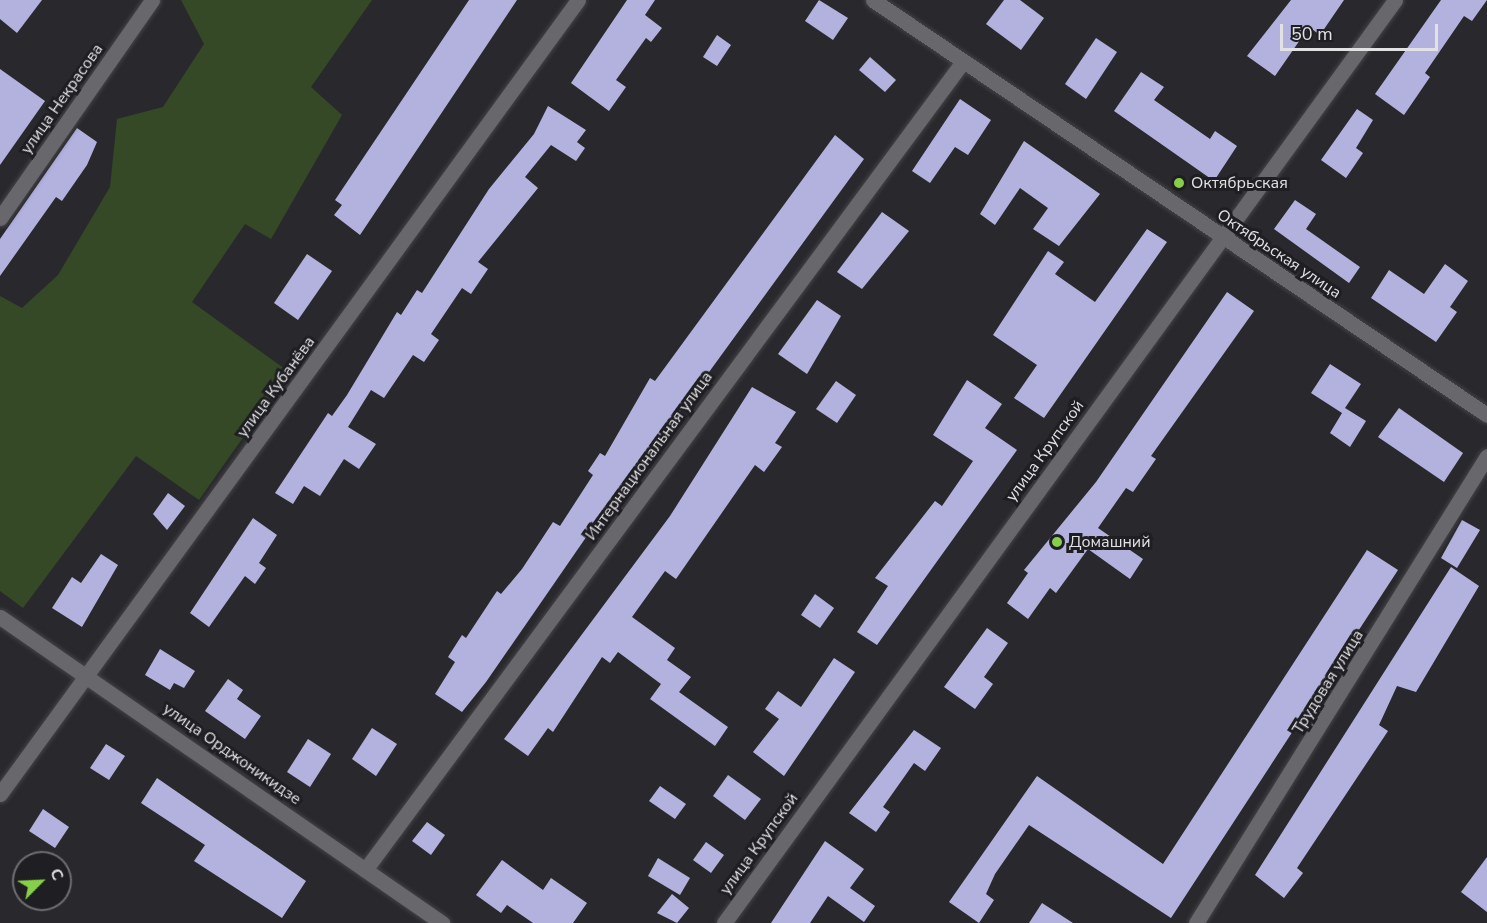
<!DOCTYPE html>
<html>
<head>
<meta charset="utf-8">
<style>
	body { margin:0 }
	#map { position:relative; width:1487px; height:923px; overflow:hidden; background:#29292d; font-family:"Nunito Sans",sans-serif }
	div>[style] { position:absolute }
	.green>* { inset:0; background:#354927 }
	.building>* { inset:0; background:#b3b2df }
	.roads { filter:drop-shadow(0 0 2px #444447) drop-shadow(0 0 2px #444447) }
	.minor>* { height:15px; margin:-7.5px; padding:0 7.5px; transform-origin:7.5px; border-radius:7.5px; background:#68686c }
	.dots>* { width:16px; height:16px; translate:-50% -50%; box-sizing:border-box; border:3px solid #1f1f23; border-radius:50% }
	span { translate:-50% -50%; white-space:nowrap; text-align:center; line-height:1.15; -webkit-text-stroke:6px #1f1f23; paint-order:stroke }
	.street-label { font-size:16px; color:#e2e2e4 }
	.poi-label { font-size:16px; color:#e2e2e4 }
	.left { translate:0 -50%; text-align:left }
	.north { position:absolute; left:12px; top:851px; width:60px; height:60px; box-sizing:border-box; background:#1f1f23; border:2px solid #6d6d70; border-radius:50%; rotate:66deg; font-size:16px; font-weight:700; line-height:24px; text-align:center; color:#e2e2e4 }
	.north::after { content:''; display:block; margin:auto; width:21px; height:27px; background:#87cf4a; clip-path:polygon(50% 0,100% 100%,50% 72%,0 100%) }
	.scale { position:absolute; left:1280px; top:24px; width:158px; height:27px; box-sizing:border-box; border:3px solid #e2e2e4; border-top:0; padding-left:8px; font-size:18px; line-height:21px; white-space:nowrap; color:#e2e2e4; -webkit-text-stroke:4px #1f1f23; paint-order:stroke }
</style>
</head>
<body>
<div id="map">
	<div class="green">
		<div style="clip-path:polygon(181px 0,372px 0,311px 87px,342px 115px,271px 239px,245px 224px,192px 302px,289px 372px,199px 500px,136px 456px,23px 608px,0 591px,0 296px,22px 308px,58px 275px,110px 187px,117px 119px,163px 107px,204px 44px)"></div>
	</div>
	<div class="building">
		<div style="clip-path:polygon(0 0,42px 0,17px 33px,0 19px)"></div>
		<div style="clip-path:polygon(469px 0,517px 0,360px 235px,334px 215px,342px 205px,335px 200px)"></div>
		<div style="clip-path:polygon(627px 0,655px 0,645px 15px,662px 28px,651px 42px,646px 38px,616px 80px,626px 87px,609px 111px,571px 83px)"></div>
		<div style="clip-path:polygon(819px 0,848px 18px,833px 40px,805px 21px)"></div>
		<div style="clip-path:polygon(1004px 0,1020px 0,1044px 18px,1021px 50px,986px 24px)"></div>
		<div style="clip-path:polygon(1291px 0,1344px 0,1320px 35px,1309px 27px,1275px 76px,1247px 56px)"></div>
		<div style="clip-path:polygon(1441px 0,1487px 0,1472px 21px,1464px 16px,1425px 73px,1430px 77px,1404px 115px,1375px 94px)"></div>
		<div style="clip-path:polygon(717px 35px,731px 45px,717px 66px,703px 57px)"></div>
		<div style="clip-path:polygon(1096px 38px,1117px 52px,1086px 99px,1065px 84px)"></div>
		<div style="clip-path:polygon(870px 57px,896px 80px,885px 92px,859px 70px)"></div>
		<div style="clip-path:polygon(0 69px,45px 101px,0 165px)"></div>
		<div style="clip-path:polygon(1141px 72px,1164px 87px,1154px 100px,1210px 139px,1215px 131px,1237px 146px,1214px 181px,1114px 111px)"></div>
		<div style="clip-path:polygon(960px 99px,991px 120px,968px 155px,955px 147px,930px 183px,912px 171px)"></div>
		<div style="clip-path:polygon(548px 106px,586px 130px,577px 142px,585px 148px,576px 161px,551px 145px,525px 177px,538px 188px,478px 262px,488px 269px,471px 294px,462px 288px,431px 334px,439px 340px,424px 362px,413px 355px,384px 398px,371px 390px,348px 427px,376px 444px,359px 469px,344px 459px,320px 496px,304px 486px,293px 504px,275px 493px,328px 413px,332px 416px,347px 395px,397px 312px,401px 315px,417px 290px,422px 293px,489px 189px,534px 134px)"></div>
		<div style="clip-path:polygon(1357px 109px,1373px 120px,1356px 148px,1363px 153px,1346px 178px,1321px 160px)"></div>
		<div style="clip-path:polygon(77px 128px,97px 142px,87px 165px,62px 201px,56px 197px,0 276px,0 239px)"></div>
		<div style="clip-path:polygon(835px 135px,864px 159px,621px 493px,618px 491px,486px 682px,462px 712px,435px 694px,455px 662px,448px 657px,462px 635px,466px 638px,497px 591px,501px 594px,522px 569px,553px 522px,560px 526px,593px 475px,588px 471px,600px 453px,605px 456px,650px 378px,655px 381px)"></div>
		<div style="clip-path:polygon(1024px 141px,1100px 194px,1059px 246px,1033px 229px,1048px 208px,1020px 188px,995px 225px,980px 214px)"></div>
		<div style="clip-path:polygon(1295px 200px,1316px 214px,1306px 229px,1360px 267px,1349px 283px,1274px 229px)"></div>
		<div style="clip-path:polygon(882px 212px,909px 231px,862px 289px,837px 272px)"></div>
		<div style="clip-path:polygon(1147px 229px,1167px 242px,1044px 418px,1014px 398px,1037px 365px,993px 335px,1048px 251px,1064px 262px,1055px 274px,1095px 302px)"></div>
		<div style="clip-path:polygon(307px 254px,332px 271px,298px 320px,274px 303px)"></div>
		<div style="clip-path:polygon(1445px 264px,1468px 281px,1450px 307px,1457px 312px,1436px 342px,1371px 298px,1389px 270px,1424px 294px)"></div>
		<div style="clip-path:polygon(1227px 292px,1254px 311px,1151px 456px,1156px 459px,1133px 492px,1126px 488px,1098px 528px,1143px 559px,1130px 579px,1088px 549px,1056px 593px,1050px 588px,1028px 619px,1007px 603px,1028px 573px,1024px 570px,1096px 482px)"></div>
		<div style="clip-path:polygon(817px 300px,841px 316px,807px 374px,778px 354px)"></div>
		<div style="clip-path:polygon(1330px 364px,1361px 384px,1345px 408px,1366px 421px,1350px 447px,1330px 433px,1342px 413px,1311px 393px)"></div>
		<div style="clip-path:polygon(967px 380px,1002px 404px,985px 428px,1017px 450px,877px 645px,857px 632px,888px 586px,875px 578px,935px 501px,942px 506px,973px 461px,933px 435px)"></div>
		<div style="clip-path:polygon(836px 381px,856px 395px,837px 423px,816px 409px)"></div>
		<div style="clip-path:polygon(752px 387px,796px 412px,775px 443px,782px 447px,764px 472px,755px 465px,676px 579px,665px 571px,632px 617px,675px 648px,667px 660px,691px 677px,679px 692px,728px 727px,715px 746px,650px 699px,661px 684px,618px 652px,610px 663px,602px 657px,553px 732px,548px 728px,528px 756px,504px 739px,670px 516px)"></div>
		<div style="clip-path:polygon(1399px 408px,1463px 453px,1444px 482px,1378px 437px)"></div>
		<div style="clip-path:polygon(168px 493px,185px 506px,167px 530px,153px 514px)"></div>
		<div style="clip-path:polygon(253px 518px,277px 535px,259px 563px,266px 568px,255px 584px,245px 576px,209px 627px,190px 613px)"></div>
		<div style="clip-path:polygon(1462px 520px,1480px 530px,1457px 568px,1441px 558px)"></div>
		<div style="clip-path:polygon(1367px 550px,1398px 570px,1171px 918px,1029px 825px,995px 874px,986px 894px,994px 900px,979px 923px,949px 902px,1037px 776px,1163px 864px)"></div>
		<div style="clip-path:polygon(101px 554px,118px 565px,82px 627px,52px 608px,72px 577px,81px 583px)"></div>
		<div style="clip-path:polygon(1451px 567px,1479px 586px,1416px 692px,1397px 686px,1379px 725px,1388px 731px,1297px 868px,1303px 873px,1284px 898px,1255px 875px)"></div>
		<div style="clip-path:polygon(815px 594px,834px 608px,820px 628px,801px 615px)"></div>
		<div style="clip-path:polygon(987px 628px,1008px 643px,984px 677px,993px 684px,975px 709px,944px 687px)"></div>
		<div style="clip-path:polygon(160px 649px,195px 671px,184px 688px,174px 683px,170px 690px,145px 675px)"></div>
		<div style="clip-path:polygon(834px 658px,855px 672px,784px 776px,753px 752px,779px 719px,765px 709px,778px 691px,801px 707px)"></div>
		<div style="clip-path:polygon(228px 679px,243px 690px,237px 699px,261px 716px,245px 739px,205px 711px)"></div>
		<div style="clip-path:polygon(372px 728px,397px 744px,376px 776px,352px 759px)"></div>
		<div style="clip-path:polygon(914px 730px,941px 748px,925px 771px,914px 763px,883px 807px,890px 812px,876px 832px,849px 813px)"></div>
		<div style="clip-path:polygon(308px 739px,331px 754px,310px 787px,287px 772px)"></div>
		<div style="clip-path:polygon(106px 744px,125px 756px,109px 780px,90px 768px)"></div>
		<div style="clip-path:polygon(728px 775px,761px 799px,745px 820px,713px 796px)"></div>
		<div style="clip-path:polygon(157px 778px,306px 881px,282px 918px,194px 861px,205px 845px,141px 803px)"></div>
		<div style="clip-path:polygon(660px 786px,686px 804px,675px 819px,649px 801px)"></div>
		<div style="clip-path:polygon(43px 809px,69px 827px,55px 848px,29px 831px)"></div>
		<div style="clip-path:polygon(427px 822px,445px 835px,431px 855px,412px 841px)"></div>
		<div style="clip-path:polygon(825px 841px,864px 869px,850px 888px,875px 906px,864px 922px,828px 896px,810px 923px,771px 923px)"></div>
		<div style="clip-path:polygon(706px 842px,724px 855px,711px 873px,693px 860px)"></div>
		<div style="clip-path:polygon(1487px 857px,1487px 912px,1461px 892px)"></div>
		<div style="clip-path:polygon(658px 858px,690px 878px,680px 895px,648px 876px)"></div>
		<div style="clip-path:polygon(502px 860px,543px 890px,551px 878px,587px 903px,573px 923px,533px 923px,507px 905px,501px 913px,476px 895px)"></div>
		<div style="clip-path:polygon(672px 894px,689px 908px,677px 923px,657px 913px)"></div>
		<div style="clip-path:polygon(1042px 903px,1073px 923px,1029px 923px)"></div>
	</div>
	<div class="roads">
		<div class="minor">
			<div style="left:873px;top:0;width:741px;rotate:34.05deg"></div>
			<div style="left:0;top:218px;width:266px;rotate:-55.1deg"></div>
			<div style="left:0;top:617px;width:538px;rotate:34.7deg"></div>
			<div style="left:0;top:794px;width:982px;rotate:-53.95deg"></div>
			<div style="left:365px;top:870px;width:1004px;rotate:-53.51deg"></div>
			<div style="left:724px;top:923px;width:1141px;rotate:-53.98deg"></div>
			<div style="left:1196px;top:923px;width:550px;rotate:-58.07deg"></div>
		</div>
	</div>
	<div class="dots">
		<div style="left:1179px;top:183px;background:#87cf4a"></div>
		<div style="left:1057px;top:542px;background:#87cf4a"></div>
	</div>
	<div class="street-label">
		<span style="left:62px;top:99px;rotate:-55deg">улица Некрасова</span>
		<span style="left:1279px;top:254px;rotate:34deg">Октябрьская улица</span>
		<span style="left:276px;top:387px;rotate:-54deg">улица Кубанёва</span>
		<span style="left:1045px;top:451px;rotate:-54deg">улица Крупской</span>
		<span style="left:649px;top:456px;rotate:-54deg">Интернациональная улица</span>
		<span style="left:1328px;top:682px;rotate:-58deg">Трудовая улица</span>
		<span style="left:232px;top:754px;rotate:35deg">улица Орджоникидзе</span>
		<span style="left:759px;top:844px;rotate:-54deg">улица Крупской</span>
	</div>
	<div class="poi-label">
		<span class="left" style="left:1191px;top:183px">Октябрьская</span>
		<span class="left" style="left:1069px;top:542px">Домашний</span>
	</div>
	<div class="north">С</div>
	<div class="scale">50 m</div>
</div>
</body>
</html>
